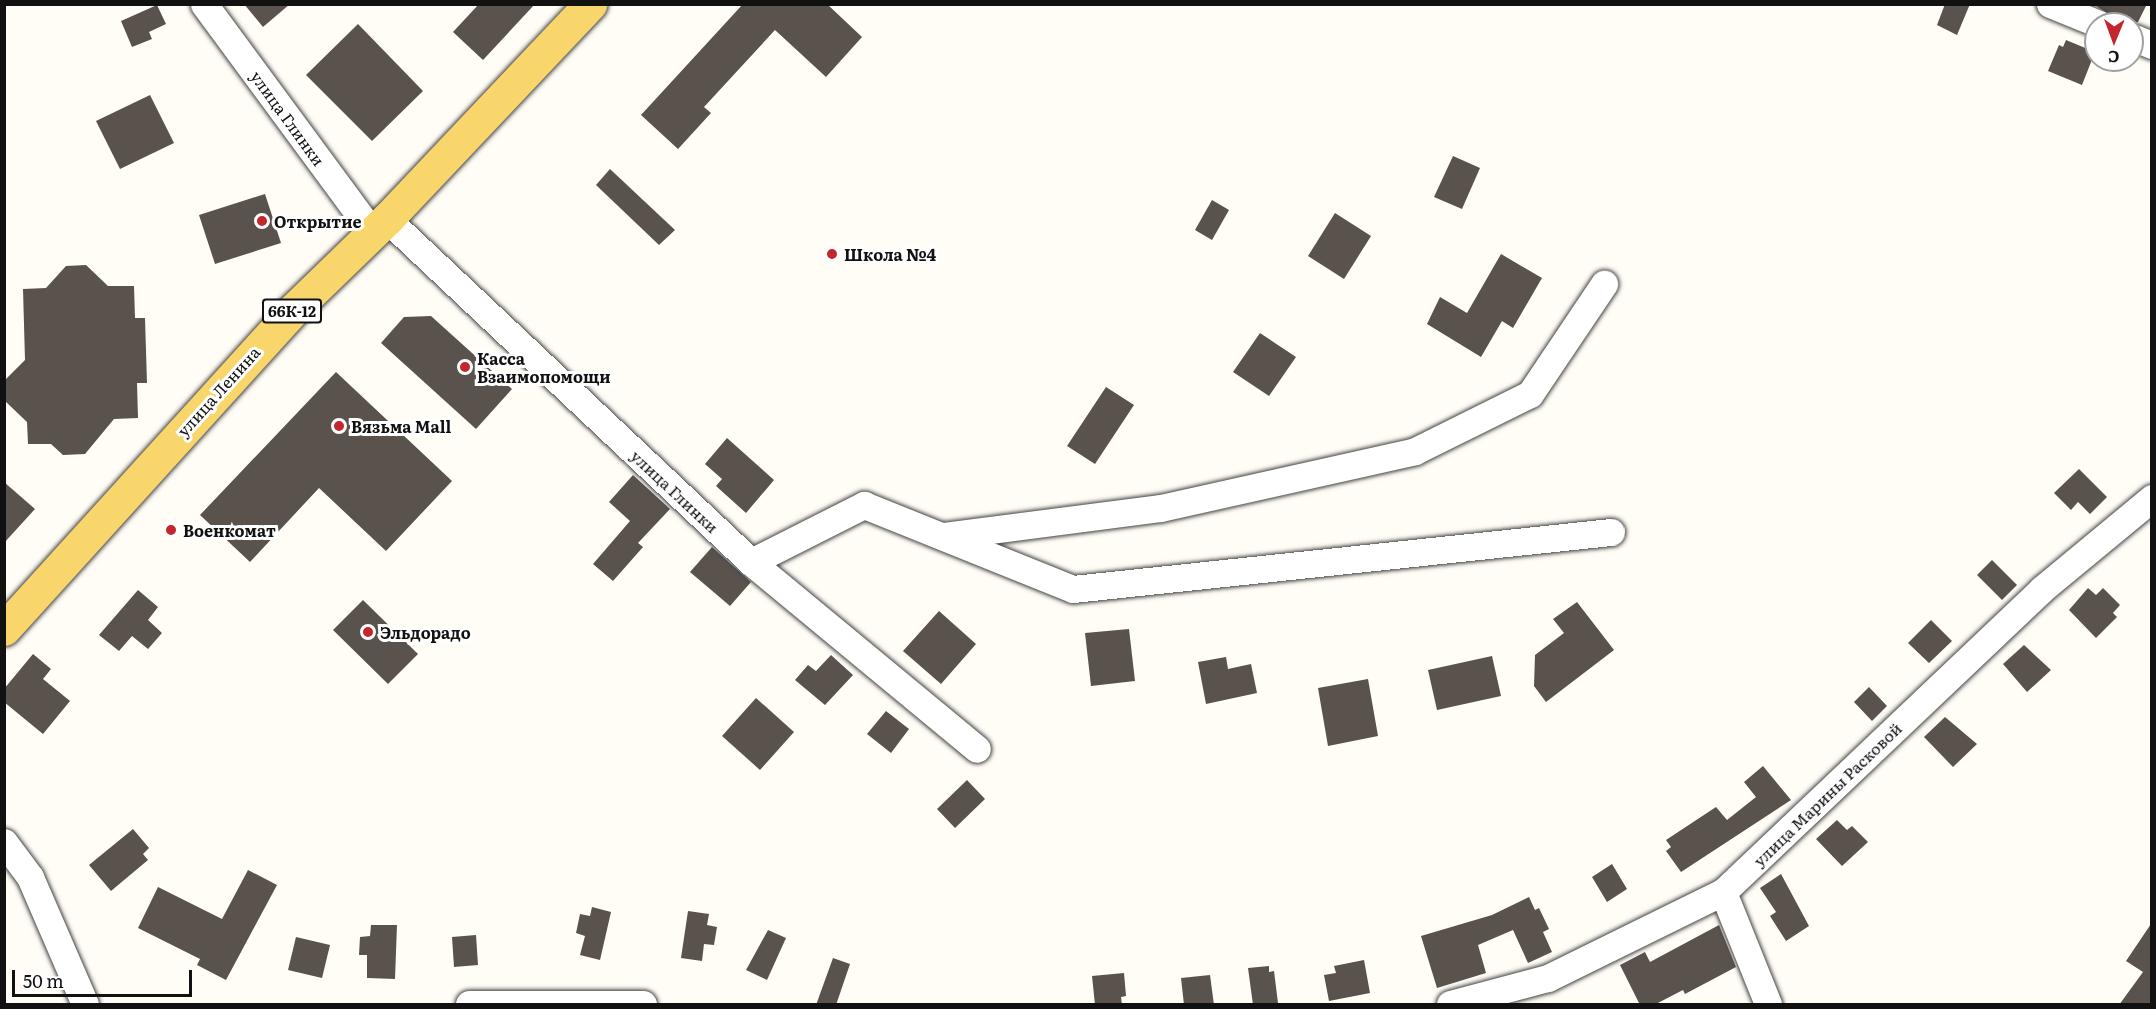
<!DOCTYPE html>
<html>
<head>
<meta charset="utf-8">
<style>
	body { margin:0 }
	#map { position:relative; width:2156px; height:1009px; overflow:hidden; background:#fffdf5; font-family:Literata,serif }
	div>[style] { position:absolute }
	.building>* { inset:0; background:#5a524d }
	.roads { filter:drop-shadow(0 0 2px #444) drop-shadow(0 0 2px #444) }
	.minor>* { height:27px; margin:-13.5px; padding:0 13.5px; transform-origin:13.5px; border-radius:13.5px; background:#fff }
	.primary>* { height:33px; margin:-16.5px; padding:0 16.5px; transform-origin:16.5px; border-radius:16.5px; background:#f9d66b }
	.dots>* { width:16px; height:16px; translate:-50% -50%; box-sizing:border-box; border:3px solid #fff; border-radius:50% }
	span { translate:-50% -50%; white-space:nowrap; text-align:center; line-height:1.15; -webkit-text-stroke:6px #fff; paint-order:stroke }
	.shield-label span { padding:2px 4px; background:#fff; border:2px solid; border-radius:4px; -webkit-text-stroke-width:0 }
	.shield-label { font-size:15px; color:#111; font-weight:700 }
	.street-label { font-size:16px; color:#111 }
	.poi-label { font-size:16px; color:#111; font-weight:700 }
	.left { translate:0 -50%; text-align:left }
	.frame { position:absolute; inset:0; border:6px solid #111; pointer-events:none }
	.north { position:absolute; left:2084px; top:12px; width:60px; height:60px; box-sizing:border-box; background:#fff; border:2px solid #a0a0a0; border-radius:50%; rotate:181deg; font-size:16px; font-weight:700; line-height:24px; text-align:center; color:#111 }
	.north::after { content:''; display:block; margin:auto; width:21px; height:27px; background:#c4262e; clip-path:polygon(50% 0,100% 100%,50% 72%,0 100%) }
	.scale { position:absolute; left:12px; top:970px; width:180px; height:27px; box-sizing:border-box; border:3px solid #111; border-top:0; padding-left:8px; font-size:18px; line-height:21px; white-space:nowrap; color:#111; -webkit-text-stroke:4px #fff; paint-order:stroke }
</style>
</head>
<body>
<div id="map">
	<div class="building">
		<div style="clip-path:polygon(244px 4px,290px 4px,263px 27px)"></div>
		<div style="clip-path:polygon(479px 4px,535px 4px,483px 60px,453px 32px)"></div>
		<div style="clip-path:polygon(743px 4px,827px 4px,862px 37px,826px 77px,775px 30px,704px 107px,711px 113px,678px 149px,641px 115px)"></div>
		<div style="clip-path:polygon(1945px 4px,1970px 4px,1957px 35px,1937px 25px)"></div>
		<div style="clip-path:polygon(2093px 4px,2147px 4px,2138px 22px,2125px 24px)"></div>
		<div style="clip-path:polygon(157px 5px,166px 24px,149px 32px,152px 39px,132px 47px,121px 21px)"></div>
		<div style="clip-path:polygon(358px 24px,423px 91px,372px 141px,306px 75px)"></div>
		<div style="clip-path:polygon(2066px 40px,2095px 52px,2082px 85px,2048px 71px,2059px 45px,2063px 47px)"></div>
		<div style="clip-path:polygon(150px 95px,174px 143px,120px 169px,96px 121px)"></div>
		<div style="clip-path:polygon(1453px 156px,1480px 168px,1462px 209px,1434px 197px)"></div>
		<div style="clip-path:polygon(610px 169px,675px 230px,659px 245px,596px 185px)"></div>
		<div style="clip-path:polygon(265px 194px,281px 243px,215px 264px,199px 215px)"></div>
		<div style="clip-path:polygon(1212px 200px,1229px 210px,1212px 240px,1195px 230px)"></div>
		<div style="clip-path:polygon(1335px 213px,1371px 236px,1344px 279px,1308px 256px)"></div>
		<div style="clip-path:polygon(1501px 254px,1542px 278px,1513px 328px,1502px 321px,1481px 357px,1427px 324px,1440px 297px,1467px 313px)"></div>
		<div style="clip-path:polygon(86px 265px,108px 286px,134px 286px,135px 318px,145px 318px,147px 383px,137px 383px,138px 418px,114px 419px,85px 454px,63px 455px,51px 444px,28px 444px,27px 422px,5px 401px,4px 381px,25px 360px,23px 289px,46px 288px,66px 266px)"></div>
		<div style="clip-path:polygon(431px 316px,512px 389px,476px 429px,381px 343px,404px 317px)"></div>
		<div style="clip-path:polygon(1260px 333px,1296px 357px,1269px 396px,1233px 372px)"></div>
		<div style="clip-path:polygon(336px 372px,452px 481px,386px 551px,319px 488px,250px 562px,200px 515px)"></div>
		<div style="clip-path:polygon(1106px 387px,1134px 405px,1095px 464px,1067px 446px)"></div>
		<div style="clip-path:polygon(727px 438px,774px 480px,746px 513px,716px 486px,722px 479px,705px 464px)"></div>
		<div style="clip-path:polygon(2079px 469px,2107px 497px,2090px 514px,2078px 502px,2071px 510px,2054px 493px)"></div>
		<div style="clip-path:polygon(633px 475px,670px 509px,638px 543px,643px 547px,613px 581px,593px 564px,630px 521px,609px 502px)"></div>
		<div style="clip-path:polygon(4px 482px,35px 509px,4px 543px)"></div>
		<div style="clip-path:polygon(712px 547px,751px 582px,730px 606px,690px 572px)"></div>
		<div style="clip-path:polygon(1992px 560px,2017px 585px,2002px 600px,1977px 575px)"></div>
		<div style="clip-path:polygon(2088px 588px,2096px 595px,2103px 588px,2120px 605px,2113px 613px,2117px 617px,2096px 638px,2069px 610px)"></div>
		<div style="clip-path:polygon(138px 590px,158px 607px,148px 620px,162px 633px,148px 649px,132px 636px,119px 651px,99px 635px)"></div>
		<div style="clip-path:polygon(363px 600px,418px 654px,388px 684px,333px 630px)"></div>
		<div style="clip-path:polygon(1577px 602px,1614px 650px,1546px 702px,1534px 686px,1535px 655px,1564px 633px,1553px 619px)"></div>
		<div style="clip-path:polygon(939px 611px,976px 644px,941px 684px,903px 651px)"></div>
		<div style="clip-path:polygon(1931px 620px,1952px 641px,1929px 663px,1908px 643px)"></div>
		<div style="clip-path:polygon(1129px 629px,1135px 681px,1091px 686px,1085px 633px)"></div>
		<div style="clip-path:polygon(2024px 645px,2051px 670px,2027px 692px,2003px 664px)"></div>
		<div style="clip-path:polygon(33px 654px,51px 669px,43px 679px,70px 701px,43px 734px,4px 702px,4px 689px)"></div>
		<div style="clip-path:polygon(831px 655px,853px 675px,825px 705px,795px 680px,808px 665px,816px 671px)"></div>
		<div style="clip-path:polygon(1492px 656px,1501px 696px,1437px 710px,1428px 670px)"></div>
		<div style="clip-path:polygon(1226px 657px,1228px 669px,1251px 664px,1257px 693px,1206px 704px,1198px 662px)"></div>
		<div style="clip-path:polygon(1368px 679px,1378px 736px,1328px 746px,1318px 688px)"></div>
		<div style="clip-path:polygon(1869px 687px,1887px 706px,1872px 721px,1854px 702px)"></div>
		<div style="clip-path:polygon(756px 698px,794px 732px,760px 770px,722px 736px)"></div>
		<div style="clip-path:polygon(886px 711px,909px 729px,891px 753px,867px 734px)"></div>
		<div style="clip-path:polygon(1945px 717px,1977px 744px,1953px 767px,1924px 737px)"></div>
		<div style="clip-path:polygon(1763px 766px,1791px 800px,1681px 872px,1666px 851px,1671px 847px,1666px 840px,1716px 807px,1727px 820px,1756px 797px,1744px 782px)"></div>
		<div style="clip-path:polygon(967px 780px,985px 799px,955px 828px,937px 809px)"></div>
		<div style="clip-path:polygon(1837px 820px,1847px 830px,1852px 826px,1868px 842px,1842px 866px,1816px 839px)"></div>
		<div style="clip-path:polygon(133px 829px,149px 848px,143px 854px,148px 860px,111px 891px,89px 865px)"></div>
		<div style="clip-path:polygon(1612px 864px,1627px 889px,1607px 902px,1592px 877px)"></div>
		<div style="clip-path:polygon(248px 870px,277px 885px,226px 980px,197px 965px,200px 959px,138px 928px,158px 887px,222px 919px)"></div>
		<div style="clip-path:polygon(1781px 874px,1809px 926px,1786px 941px,1770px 916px,1776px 912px,1760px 888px)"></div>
		<div style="clip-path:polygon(1529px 897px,1535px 910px,1539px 908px,1549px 929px,1543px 932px,1552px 952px,1528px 963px,1513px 930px,1478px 945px,1486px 973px,1437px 988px,1421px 936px,1492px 915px)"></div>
		<div style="clip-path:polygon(592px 907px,611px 912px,600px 960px,580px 955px,585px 936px,576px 933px,580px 914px,590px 916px)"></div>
		<div style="clip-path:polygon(688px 911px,709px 914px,707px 925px,717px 927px,714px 945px,704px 944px,702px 961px,681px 958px)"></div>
		<div style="clip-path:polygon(2151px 924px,2151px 1005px,2119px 1005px,2143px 972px,2126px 961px)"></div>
		<div style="clip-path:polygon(371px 925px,397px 925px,395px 979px,367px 978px,367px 955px,359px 955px,360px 937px,370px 936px)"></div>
		<div style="clip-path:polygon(1719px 925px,1736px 967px,1685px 994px,1683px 990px,1654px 1005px,1640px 1005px,1620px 965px,1645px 952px,1650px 962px)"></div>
		<div style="clip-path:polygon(768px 930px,786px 938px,767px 980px,746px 970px)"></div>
		<div style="clip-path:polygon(476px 935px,478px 965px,454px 967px,452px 937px)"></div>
		<div style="clip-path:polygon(296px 937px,330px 945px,322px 978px,288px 970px)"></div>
		<div style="clip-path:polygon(833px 958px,850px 964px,836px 1005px,816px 1005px)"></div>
		<div style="clip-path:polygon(1364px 960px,1370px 993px,1329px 1001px,1324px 975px,1336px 973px,1334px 966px)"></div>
		<div style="clip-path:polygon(1269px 966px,1269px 972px,1274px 971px,1278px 1003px,1253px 1005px,1248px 968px)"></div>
		<div style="clip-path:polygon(1124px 973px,1126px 996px,1121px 997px,1122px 1005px,1095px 1005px,1092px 976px)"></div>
		<div style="clip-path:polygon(1210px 975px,1214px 1005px,1184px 1005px,1181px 978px)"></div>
	</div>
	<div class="roads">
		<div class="minor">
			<div style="left:204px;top:4px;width:283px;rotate:53.6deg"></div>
			<div style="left:2050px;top:4px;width:53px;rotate:22.2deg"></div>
			<div style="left:2132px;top:37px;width:22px;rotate:22deg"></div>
			<div style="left:387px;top:219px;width:500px;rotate:43.3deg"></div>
			<div style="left:751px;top:562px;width:293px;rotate:39.6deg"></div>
			<div style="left:944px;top:536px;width:219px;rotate:-7.4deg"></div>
			<div style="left:1161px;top:508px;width:260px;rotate:-12.6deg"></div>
			<div style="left:1415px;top:451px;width:128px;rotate:-26.4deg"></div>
			<div style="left:1530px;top:394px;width:133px;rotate:-56.1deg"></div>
			<div style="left:751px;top:562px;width:127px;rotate:-26.8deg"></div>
			<div style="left:864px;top:505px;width:225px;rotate:21.9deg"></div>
			<div style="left:1073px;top:589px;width:541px;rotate:-6.05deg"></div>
			<div style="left:4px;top:842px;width:44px;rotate:53.4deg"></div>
			<div style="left:30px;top:877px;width:138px;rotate:66.6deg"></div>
			<div style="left:1723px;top:892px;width:121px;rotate:68.1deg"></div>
			<div style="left:469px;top:1004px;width:174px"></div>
			<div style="left:1450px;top:1004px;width:101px;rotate:-14.9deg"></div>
			<div style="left:1548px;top:978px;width:195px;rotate:-26.2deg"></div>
			<div style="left:1723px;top:892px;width:440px;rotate:-43.5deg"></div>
			<div style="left:2042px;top:589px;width:143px;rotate:-39.6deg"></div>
		</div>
		<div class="primary">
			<div style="left:4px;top:629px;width:430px;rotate:-47.8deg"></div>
			<div style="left:293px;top:310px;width:131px;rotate:-44.1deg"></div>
			<div style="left:387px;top:219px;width:296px;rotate:-46.6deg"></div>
		</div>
	</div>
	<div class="dots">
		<div style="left:262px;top:221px;background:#c4262e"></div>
		<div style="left:832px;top:254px;background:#c4262e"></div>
		<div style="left:465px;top:367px;background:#c4262e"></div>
		<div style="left:339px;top:426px;background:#c4262e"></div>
		<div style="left:171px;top:530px;background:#c4262e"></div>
		<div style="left:368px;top:632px;background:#c4262e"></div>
	</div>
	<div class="shield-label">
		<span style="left:292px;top:311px">66К-12</span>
	</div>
	<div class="street-label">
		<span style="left:288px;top:118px;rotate:54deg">улица Глинки</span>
		<span style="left:218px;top:391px;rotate:-48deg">улица Ленина</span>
		<span style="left:675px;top:491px;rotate:43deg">улица Глинки</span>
		<span style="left:1827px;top:794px;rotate:-44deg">улица Марины Расковой</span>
	</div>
	<div class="poi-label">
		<span class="left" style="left:274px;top:221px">Открытие</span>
		<span class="left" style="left:844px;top:254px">Школа №4</span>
		<span class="left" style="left:477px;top:367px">Касса<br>Взаимопомощи</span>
		<span class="left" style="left:351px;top:426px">Вязьма Mall</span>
		<span class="left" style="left:183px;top:530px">Военкомат</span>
		<span class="left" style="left:380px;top:632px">Эльдорадо</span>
	</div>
	<div class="frame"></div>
	<div class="north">С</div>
	<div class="scale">50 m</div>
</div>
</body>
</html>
